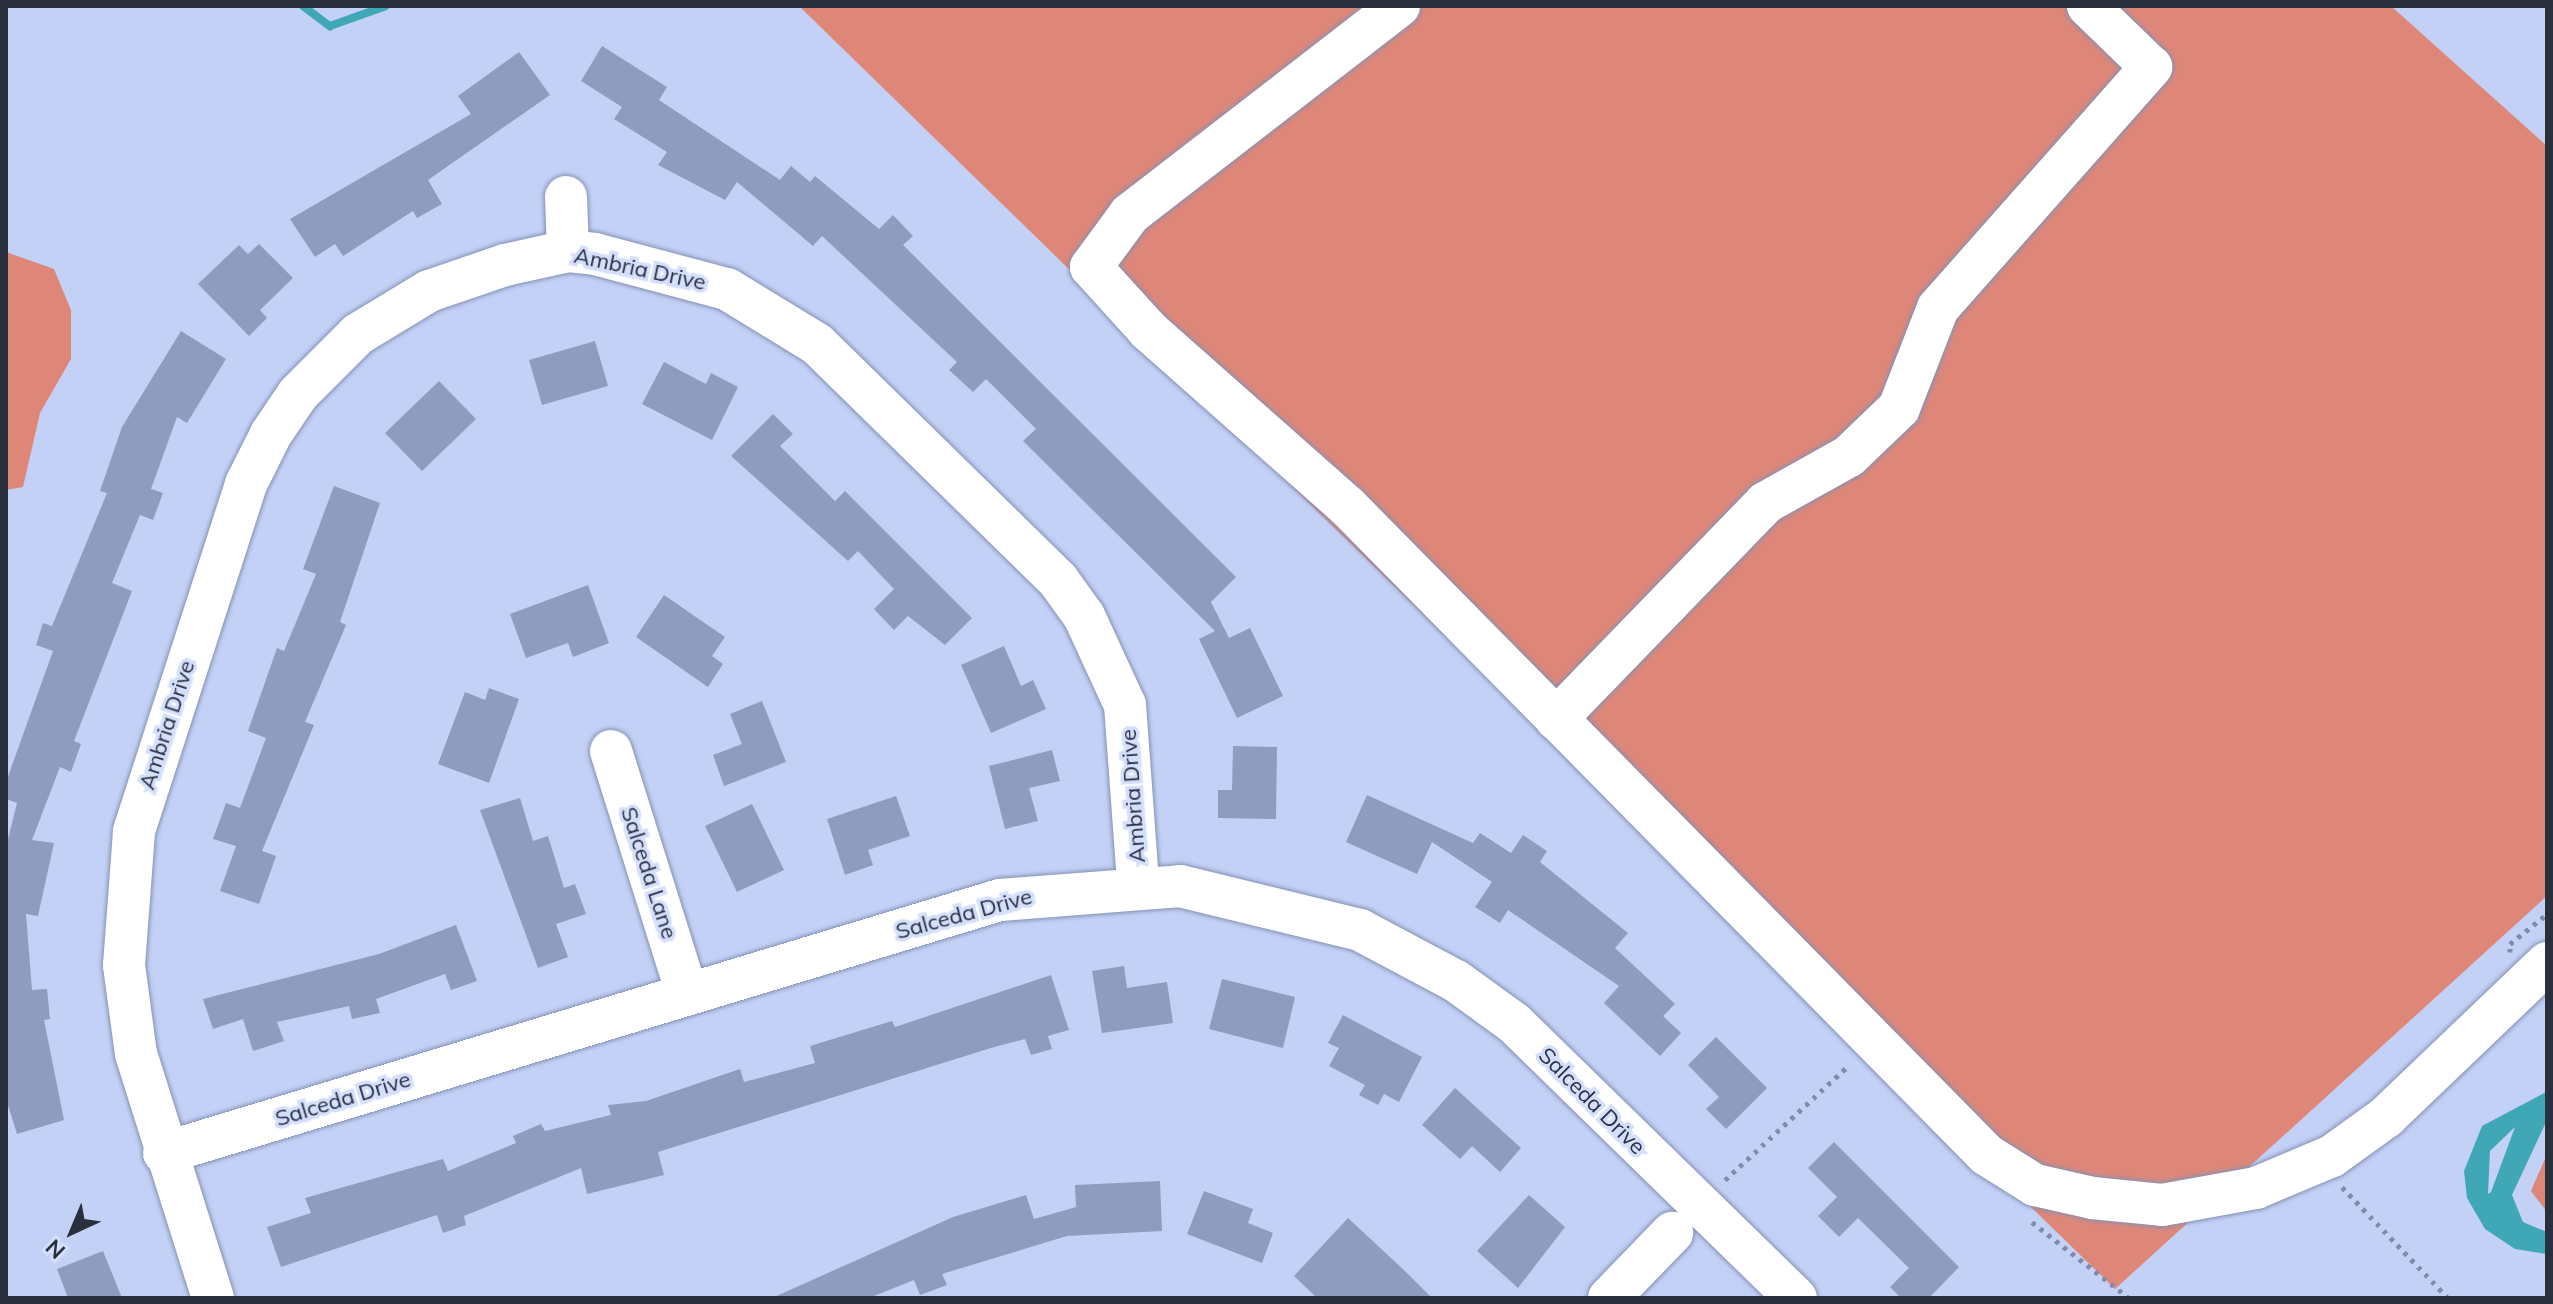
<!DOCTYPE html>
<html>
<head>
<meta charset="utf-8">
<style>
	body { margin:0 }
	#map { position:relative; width:2553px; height:1304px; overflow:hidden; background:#c4d1f7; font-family:Mulish,sans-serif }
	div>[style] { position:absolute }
	.green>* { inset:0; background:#de8779 }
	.water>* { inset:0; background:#40a7b7 }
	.stream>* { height:8px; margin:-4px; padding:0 4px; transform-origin:4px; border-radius:4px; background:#40a7b7 }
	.building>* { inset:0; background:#8f9cc0 }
	.path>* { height:5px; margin-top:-2.5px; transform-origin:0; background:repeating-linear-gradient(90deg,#838da9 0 4px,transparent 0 10px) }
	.roads { filter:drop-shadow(0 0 2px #8491b4) drop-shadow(0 0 2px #8491b4) }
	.minor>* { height:42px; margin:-21px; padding:0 21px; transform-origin:21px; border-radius:21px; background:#fff }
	span { translate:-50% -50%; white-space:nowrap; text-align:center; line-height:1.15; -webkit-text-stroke:7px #d3dffd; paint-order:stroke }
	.street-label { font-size:22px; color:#292f3d }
	.frame { position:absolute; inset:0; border:8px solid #292f3d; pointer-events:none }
	.north { position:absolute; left:32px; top:1192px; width:80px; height:80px; -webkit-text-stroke:6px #d3dffd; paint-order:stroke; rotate:224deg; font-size:22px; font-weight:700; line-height:32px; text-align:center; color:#292f3d }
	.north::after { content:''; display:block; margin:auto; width:28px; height:36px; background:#292f3d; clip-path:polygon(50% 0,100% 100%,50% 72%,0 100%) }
</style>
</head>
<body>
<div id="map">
	<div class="green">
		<div style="clip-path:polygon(799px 6px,2391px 6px,2547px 146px,2547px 896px,2115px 1289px)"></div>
		<div style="clip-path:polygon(6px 252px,54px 269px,71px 310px,71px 359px,40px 413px,23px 487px,6px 490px)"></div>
		<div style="clip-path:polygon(2547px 1154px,2547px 1212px,2531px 1191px)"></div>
	</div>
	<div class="water">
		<div style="clip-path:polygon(evenodd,2546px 1092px,2547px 1120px,2512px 1195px,2523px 1222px,2547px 1232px,2547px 1254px,2515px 1249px,2485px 1229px,2467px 1198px,2464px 1171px,2482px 1126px,2546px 1092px,2515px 1127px,2491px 1192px,2488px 1194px,2490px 1151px,2515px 1127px)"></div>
	</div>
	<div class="stream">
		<div style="left:303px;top:6px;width:34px;rotate:37deg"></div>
		<div style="left:330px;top:26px;width:59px;rotate:-19.7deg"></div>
	</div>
	<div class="building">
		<div style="clip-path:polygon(602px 46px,667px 87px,659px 100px,780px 180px,791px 166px,810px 182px,815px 176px,879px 229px,893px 215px,913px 236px,903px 245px,1236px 577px,1211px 602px,1229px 638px,1250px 628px,1283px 696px,1237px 718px,1199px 639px,1215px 631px,1023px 441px,1036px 429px,986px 379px,973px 392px,949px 370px,957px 362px,822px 236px,813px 246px,737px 182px,725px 200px,658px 165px,667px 152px,614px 119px,622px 107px,581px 81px)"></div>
		<div style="clip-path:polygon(519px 52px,550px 95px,428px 180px,442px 204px,417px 218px,413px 211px,343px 256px,335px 244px,315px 257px,290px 219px,471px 114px,458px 96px)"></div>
		<div style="clip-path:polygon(259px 244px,293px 278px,260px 310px,267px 318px,249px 336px,198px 284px,239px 245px,248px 254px)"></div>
		<div style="clip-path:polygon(181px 331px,226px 359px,187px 423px,177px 417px,151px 489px,163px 493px,153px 520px,140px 515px,112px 583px,132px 591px,74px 741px,81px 744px,71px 772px,60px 767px,32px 840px,54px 843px,38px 916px,26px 914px,32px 990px,47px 989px,50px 1019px,44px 1020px,64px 1120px,17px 1134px,6px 1099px,6px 847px,17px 803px,6px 799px,6px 782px,53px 651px,36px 645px,43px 623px,52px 626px,107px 493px,100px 491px,122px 427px)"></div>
		<div style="clip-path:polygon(595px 341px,608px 386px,542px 405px,529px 360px)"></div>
		<div style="clip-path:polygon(664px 362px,706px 384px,711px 373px,738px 387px,712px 440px,642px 404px)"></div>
		<div style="clip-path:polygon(439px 381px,476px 419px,422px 471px,385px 433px)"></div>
		<div style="clip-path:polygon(773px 414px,793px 434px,780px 446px,835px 501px,845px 491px,972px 618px,945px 645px,908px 616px,894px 630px,874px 609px,894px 589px,858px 551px,848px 561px,731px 456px)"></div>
		<div style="clip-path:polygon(334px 486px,380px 503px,340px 622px,346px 625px,305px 722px,314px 725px,262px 851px,276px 856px,259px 904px,220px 891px,236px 846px,213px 839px,226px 803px,240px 808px,266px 738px,248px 731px,277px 648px,284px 651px,316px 574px,303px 569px)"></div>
		<div style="clip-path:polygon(588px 585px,609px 643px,573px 657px,568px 643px,526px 658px,510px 614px)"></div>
		<div style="clip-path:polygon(664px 595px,725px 637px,712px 656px,723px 664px,708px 687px,636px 637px)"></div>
		<div style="clip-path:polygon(1004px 646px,1021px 686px,1033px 680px,1046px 709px,991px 733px,961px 665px)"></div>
		<div style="clip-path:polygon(489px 688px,519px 699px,489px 783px,438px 764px,465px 692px,485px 700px)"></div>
		<div style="clip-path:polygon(762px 701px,786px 762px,724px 786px,713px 755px,742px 744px,730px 714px)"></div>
		<div style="clip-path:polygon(1233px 746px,1277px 747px,1276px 819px,1218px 818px,1218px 790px,1232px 790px)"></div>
		<div style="clip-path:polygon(1052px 750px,1060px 781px,1029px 788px,1038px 821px,1005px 829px,989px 766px)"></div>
		<div style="clip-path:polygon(1367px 795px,1473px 843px,1480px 833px,1511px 853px,1523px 835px,1547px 851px,1540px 862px,1628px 933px,1615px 948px,1675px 1004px,1663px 1016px,1681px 1033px,1660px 1056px,1604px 1003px,1619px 986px,1508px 910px,1500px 923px,1475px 907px,1492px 882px,1432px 842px,1417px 874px,1346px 842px)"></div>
		<div style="clip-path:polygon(896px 796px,910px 836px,868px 850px,873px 865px,845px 875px,827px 819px)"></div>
		<div style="clip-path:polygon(520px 798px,533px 841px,548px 836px,564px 888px,575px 884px,586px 914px,556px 924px,568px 957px,538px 968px,480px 810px)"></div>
		<div style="clip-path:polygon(752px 804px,784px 870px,737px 892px,705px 826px)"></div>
		<div style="clip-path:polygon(456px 925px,477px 981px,451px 990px,445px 974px,376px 999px,380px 1013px,352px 1019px,349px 1006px,277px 1022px,284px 1041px,253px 1051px,243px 1019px,213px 1029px,203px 999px,379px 954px)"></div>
		<div style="clip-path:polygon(1124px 966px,1127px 988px,1167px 982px,1173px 1023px,1102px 1033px,1092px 971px)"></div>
		<div style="clip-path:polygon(1051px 975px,1069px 1030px,1048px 1036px,1052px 1049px,1031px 1055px,1025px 1039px,991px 1048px,658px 1152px,664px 1175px,587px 1194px,581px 1168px,464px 1216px,466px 1225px,443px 1233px,437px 1215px,281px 1267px,267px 1227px,311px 1213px,305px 1198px,443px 1159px,448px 1171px,516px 1143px,513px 1136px,541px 1124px,545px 1131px,611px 1115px,608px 1105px,646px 1101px,740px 1069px,744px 1082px,815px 1063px,810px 1046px,892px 1021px,895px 1027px)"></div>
		<div style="clip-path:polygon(1222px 979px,1295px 997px,1283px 1048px,1209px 1029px)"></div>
		<div style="clip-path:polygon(1343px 1015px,1422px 1057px,1399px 1102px,1384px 1094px,1378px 1105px,1359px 1095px,1365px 1085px,1329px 1066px,1339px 1048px,1328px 1043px)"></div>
		<div style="clip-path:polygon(1716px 1037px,1767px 1088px,1726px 1129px,1706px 1109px,1719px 1097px,1688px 1065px)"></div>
		<div style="clip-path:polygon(1455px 1088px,1521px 1148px,1500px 1172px,1472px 1146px,1460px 1159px,1422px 1125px)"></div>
		<div style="clip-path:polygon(1834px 1142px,1959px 1267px,1929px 1298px,1901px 1298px,1890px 1287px,1909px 1268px,1858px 1218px,1839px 1237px,1818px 1216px,1837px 1197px,1808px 1168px)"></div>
		<div style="clip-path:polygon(1160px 1181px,1162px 1231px,1067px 1236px,942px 1274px,947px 1285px,920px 1295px,914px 1280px,869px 1298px,772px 1298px,953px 1217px,1026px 1195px,1034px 1219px,1076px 1207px,1075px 1185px)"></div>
		<div style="clip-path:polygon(1204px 1191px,1253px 1209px,1248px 1223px,1273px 1233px,1262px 1263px,1187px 1234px)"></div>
		<div style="clip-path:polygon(1529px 1195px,1565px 1227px,1518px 1288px,1477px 1251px)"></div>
		<div style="clip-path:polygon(1348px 1218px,1406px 1272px,1432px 1298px,1317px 1298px,1294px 1276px)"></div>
		<div style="clip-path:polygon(103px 1251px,122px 1298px,68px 1298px,57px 1269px)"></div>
	</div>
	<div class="path">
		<div style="left:2510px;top:952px;width:8px;rotate:-90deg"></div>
		<div style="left:2510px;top:944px;width:48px;rotate:-39deg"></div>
		<div style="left:1725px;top:1180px;width:169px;rotate:-42.8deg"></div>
		<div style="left:2342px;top:1187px;width:153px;rotate:46.3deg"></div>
		<div style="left:2032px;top:1222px;width:123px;rotate:38.1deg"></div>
	</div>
	<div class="roads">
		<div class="minor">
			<div style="left:1399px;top:6px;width:340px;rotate:142.3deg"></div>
			<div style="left:1130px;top:214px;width:66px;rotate:126.3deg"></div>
			<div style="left:1091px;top:267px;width:86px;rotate:47.8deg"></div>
			<div style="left:1149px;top:331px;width:264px;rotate:41.5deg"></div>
			<div style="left:1347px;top:506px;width:911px;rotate:45.4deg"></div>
			<div style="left:1987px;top:1155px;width:57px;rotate:32deg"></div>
			<div style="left:2035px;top:1185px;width:58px;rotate:12.8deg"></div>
			<div style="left:2092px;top:1198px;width:70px;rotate:5.7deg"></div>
			<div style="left:2162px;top:1205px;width:96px;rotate:-10.3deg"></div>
			<div style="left:2256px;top:1188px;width:82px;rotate:-22.8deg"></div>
			<div style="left:2332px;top:1156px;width:67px;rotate:-35.8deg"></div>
			<div style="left:2386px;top:1117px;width:223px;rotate:-43.7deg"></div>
			<div style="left:566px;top:197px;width:54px;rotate:87.9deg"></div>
			<div style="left:1556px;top:719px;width:301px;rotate:-45.9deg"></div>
			<div style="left:1765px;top:503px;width:96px;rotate:-29.2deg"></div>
			<div style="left:1849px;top:456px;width:69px;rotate:-43.8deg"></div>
			<div style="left:1899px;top:408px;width:107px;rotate:-68.7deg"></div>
			<div style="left:1938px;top:308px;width:322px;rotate:-48.5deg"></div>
			<div style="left:2151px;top:67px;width:88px;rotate:-135.9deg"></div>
			<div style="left:611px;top:751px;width:255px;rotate:72.6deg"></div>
			<div style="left:164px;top:1153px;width:873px;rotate:-16.84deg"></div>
			<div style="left:1000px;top:900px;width:181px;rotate:-4.4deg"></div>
			<div style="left:1180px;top:886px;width:185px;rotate:13.7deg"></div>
			<div style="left:1360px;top:930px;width:109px;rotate:28deg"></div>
			<div style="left:1456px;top:981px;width:72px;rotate:35.9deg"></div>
			<div style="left:1514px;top:1023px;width:394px;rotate:44.3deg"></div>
			<div style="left:213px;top:1298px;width:256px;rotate:-107.5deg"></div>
			<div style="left:136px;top:1054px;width:90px;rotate:-97.7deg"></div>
			<div style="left:124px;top:965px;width:134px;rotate:-85.7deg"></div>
			<div style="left:134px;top:831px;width:365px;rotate:-72.1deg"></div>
			<div style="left:246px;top:484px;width:56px;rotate:-63.4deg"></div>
			<div style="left:271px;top:434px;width:48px;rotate:-56deg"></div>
			<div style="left:298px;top:394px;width:85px;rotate:-45deg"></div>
			<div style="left:358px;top:334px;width:83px;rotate:-31.2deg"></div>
			<div style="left:429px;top:291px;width:80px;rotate:-18.9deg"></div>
			<div style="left:505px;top:265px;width:65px;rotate:-12.5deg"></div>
			<div style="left:568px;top:251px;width:27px;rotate:6deg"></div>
			<div style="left:595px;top:254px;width:137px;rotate:14.9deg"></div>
			<div style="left:727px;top:289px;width:105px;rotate:31.4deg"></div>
			<div style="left:817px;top:344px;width:337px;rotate:44.4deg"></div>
			<div style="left:1058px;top:580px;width:44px;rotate:54.2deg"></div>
			<div style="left:1084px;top:616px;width:98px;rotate:65.3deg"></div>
			<div style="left:1125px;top:705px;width:179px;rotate:85.8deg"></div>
			<div style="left:1609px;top:1298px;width:91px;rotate:-45.9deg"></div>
		</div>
	</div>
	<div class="street-label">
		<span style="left:640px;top:269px;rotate:12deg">Ambria Drive</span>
		<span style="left:167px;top:725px;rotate:-72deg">Ambria Drive</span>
		<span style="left:1133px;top:796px;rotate:-94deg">Ambria Drive</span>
		<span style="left:649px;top:873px;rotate:72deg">Salceda Lane</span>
		<span style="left:964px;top:914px;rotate:-15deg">Salceda Drive</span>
		<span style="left:343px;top:1099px;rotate:-17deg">Salceda Drive</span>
		<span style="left:1592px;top:1101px;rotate:45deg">Salceda Drive</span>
	</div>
	<div class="frame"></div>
	<div class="north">N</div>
</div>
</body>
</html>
